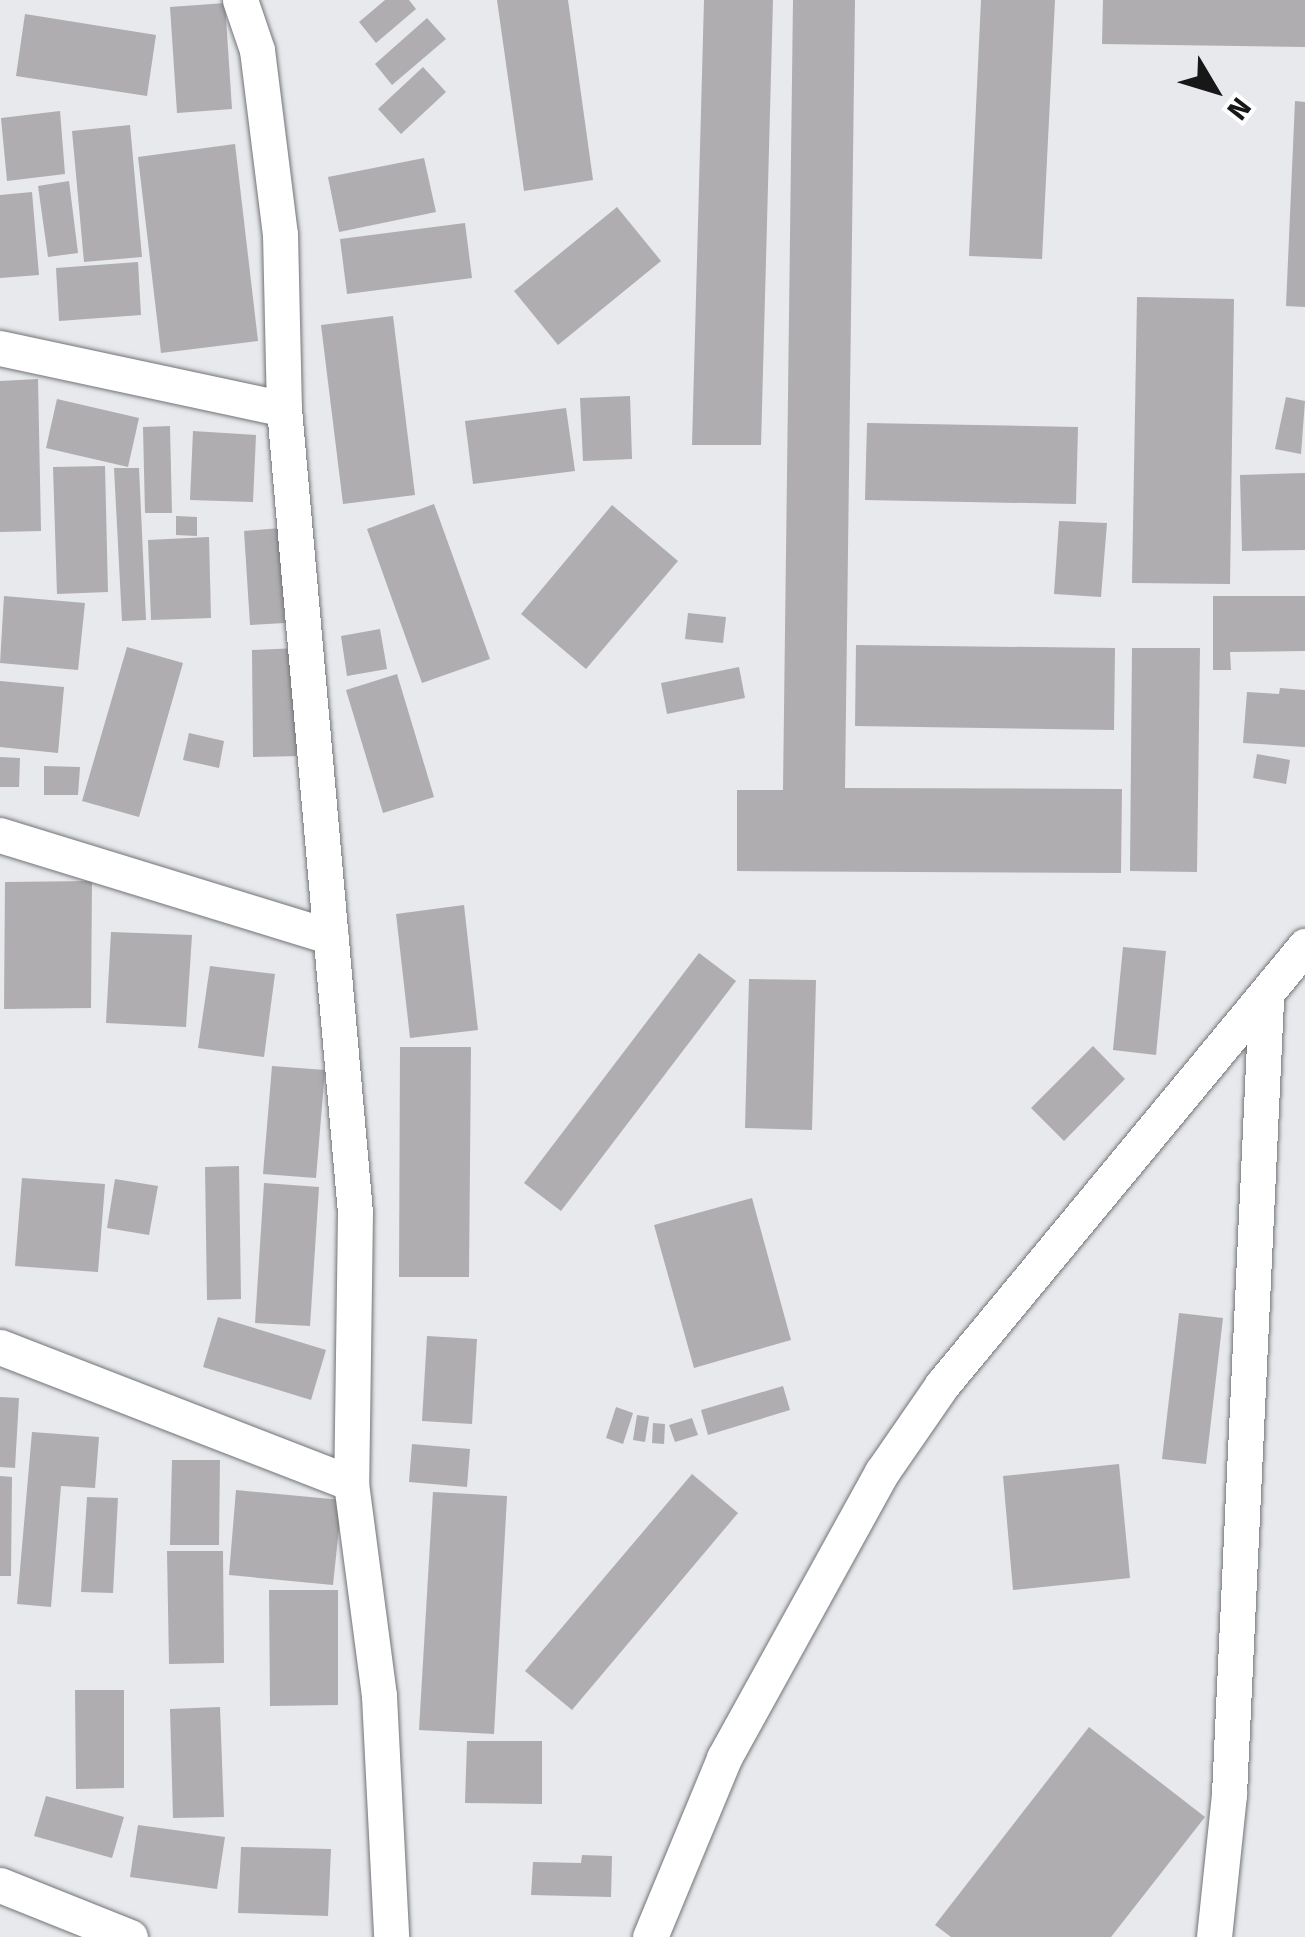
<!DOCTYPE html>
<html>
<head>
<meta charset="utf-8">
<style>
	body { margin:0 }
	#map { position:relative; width:1305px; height:1937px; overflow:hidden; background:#e7e9ec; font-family:"Fira Sans",sans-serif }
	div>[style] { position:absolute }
	.building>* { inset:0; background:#afadb0 }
	.roads { filter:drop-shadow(0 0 2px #727477) drop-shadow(0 0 2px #727477) }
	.minor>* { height:35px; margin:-17.5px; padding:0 17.5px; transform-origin:17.5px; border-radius:17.5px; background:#fff }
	span { translate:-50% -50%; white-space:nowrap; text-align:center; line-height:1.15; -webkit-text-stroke:9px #fff; paint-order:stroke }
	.north { position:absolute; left:1165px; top:40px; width:100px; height:100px; -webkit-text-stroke:8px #fff; paint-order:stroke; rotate:128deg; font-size:28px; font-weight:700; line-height:40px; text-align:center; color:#171718 }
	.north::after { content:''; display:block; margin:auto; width:35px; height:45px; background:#171718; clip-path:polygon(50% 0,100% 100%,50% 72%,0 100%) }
</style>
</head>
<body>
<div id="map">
	<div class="building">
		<div style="clip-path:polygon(385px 0,409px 0,416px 9px,376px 43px,359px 22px)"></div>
		<div style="clip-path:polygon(497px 0,568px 0,593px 180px,524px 191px)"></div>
		<div style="clip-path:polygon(704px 0,773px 0,761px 445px,692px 445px)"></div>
		<div style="clip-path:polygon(793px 0,855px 0,845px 788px,1122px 789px,1121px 873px,737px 871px,737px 790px,783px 790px)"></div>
		<div style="clip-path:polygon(981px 0,1055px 0,1042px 259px,969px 256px)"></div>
		<div style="clip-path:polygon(1103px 0,1305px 0,1305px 47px,1102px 44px)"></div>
		<div style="clip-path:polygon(225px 3px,232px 109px,177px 113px,170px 7px)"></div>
		<div style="clip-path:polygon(25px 14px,156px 35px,147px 96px,16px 76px)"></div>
		<div style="clip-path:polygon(427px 18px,446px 39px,392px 85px,375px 64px)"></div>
		<div style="clip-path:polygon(423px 67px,446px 92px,401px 134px,378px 109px)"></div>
		<div style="clip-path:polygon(1295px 101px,1305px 102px,1305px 307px,1286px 306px)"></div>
		<div style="clip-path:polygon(60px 111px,65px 174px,7px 181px,1px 118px)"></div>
		<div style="clip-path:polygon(130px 125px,142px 257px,84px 262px,72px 131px)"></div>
		<div style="clip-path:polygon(235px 144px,258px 341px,161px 353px,138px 157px)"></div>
		<div style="clip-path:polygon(424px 158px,436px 212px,339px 232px,328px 177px)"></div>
		<div style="clip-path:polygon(69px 181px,78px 253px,48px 257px,38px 186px)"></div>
		<div style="clip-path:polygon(32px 192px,39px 275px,0 278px,0 195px)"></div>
		<div style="clip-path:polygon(617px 207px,661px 261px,558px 345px,514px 291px)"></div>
		<div style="clip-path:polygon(465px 223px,472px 278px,347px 294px,340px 239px)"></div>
		<div style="clip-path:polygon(138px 262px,141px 315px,59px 321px,56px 268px)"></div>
		<div style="clip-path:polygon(1137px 297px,1234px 299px,1230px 584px,1132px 583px)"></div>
		<div style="clip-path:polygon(393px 316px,415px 495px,343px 504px,321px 325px)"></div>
		<div style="clip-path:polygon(38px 379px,41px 531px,0 532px,0 381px)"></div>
		<div style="clip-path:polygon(630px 396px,632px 459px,583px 461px,580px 398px)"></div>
		<div style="clip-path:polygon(1286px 397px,1305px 401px,1301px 454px,1275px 449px)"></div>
		<div style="clip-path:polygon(57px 399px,139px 418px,128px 467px,46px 448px)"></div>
		<div style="clip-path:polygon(566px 408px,575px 471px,473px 484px,465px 421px)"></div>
		<div style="clip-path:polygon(867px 423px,1078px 427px,1076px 504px,865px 500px)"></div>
		<div style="clip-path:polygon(170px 426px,172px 513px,145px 513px,143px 427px)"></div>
		<div style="clip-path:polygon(193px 431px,256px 435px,253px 502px,190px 500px)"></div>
		<div style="clip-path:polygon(105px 466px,108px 592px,57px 594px,53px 467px)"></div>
		<div style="clip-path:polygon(114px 468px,139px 468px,146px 620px,122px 621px)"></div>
		<div style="clip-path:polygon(1305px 473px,1305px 550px,1242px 551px,1240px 475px)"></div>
		<div style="clip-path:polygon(434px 504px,490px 659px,422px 683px,367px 529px)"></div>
		<div style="clip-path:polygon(612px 505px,678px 561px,586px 669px,521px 614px)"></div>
		<div style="clip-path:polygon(176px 516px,197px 517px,197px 536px,176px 535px)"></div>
		<div style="clip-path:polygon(1059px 521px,1107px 523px,1101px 597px,1054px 594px)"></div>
		<div style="clip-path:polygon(280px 528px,285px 623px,250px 625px,244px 531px)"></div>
		<div style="clip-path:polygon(209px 537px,211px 618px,151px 620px,148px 540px)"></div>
		<div style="clip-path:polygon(4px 596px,85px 603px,78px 670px,0 663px)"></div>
		<div style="clip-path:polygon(1213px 596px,1305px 596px,1305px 651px,1230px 652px,1231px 670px,1213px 670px)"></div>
		<div style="clip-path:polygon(688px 613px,726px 617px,723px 643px,685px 639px)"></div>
		<div style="clip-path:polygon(380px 629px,387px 669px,347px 676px,341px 636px)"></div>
		<div style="clip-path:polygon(856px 645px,1115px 648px,1114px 730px,855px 726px)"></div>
		<div style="clip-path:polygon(127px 647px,183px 663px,139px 817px,82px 801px)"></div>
		<div style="clip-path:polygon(298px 648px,300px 756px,253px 757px,252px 650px)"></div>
		<div style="clip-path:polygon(1132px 648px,1200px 648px,1197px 872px,1130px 871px)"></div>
		<div style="clip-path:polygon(739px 667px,745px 698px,667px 714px,661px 683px)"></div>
		<div style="clip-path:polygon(397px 674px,434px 797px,383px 813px,346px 690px)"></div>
		<div style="clip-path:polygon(0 681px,64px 687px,58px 753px,0 747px)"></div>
		<div style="clip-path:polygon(1280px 688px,1305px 690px,1305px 747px,1243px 743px,1247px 692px,1279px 694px)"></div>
		<div style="clip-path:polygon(189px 733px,224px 741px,219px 768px,183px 760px)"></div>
		<div style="clip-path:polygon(1257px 754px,1290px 760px,1286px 784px,1253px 778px)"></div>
		<div style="clip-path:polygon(0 757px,20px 758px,19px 787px,0 787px)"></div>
		<div style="clip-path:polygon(44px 766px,80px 767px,78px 795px,44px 795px)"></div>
		<div style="clip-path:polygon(92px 881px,91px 1008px,4px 1009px,5px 882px)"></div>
		<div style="clip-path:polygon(464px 905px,478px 1030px,410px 1038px,396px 914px)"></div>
		<div style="clip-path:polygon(111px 932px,192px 935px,186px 1027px,106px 1023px)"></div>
		<div style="clip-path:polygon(1123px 947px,1166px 951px,1156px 1055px,1113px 1050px)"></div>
		<div style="clip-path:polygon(699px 953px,736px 981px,561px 1211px,524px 1183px)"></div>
		<div style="clip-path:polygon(210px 966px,275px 974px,264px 1057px,198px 1048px)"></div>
		<div style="clip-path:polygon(749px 979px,816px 980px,812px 1130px,745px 1128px)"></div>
		<div style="clip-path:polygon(1093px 1046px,1125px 1079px,1064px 1141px,1031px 1108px)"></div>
		<div style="clip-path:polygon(400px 1047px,471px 1047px,469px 1277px,399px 1277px)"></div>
		<div style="clip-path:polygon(272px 1066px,325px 1070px,316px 1178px,263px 1174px)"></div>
		<div style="clip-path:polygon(239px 1166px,241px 1299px,207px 1300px,205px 1167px)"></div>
		<div style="clip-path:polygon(22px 1178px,105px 1184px,98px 1272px,15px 1266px)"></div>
		<div style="clip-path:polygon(115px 1179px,158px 1186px,149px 1235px,107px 1228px)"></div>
		<div style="clip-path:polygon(264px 1183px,319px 1187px,310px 1326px,255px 1323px)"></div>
		<div style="clip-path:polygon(752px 1198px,791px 1340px,694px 1368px,654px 1225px)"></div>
		<div style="clip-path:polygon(1179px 1313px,1223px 1318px,1206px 1464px,1162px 1459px)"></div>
		<div style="clip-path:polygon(218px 1317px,326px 1350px,311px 1400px,203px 1367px)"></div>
		<div style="clip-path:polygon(427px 1336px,477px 1339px,472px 1424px,422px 1421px)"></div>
		<div style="clip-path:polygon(783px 1386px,790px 1410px,708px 1435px,701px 1410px)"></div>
		<div style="clip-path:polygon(0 1397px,19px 1398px,15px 1468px,0 1467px)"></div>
		<div style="clip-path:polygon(616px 1407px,633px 1413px,623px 1444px,606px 1438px)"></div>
		<div style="clip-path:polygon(637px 1415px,649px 1417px,645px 1442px,633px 1440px)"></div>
		<div style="clip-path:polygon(692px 1418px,698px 1435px,675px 1442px,669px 1425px)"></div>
		<div style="clip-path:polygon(653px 1423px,665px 1424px,664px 1444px,652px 1443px)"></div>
		<div style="clip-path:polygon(32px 1432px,99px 1437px,95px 1488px,61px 1486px,51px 1607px,17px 1604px)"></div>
		<div style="clip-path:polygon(412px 1444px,470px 1449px,467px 1487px,409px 1482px)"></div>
		<div style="clip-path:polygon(172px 1460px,220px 1460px,219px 1545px,170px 1545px)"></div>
		<div style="clip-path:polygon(1119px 1464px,1130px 1578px,1013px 1590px,1003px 1476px)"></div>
		<div style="clip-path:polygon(692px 1474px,738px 1513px,572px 1710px,525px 1671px)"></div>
		<div style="clip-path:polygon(0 1476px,12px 1477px,11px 1576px,0 1576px)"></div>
		<div style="clip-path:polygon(236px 1490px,342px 1500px,333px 1585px,229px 1575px)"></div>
		<div style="clip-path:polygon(433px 1492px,507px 1496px,494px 1734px,419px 1730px)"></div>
		<div style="clip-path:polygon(87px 1497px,118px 1498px,113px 1593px,81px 1592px)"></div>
		<div style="clip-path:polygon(167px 1551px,223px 1551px,224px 1663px,169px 1664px)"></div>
		<div style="clip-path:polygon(269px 1590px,338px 1590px,338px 1705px,270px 1706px)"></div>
		<div style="clip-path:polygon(75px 1690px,124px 1690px,124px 1788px,76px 1789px)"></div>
		<div style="clip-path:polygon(220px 1707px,224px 1817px,173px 1818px,170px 1709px)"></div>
		<div style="clip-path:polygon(1089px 1727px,1205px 1817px,1111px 1937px,951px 1937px,935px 1925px)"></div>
		<div style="clip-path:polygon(467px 1741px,542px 1741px,542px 1804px,465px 1803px)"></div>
		<div style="clip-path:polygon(46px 1796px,124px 1817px,112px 1858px,34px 1836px)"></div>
		<div style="clip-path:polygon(138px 1825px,225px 1837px,217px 1889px,130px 1877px)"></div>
		<div style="clip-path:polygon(241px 1847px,331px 1849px,328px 1916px,238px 1913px)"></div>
		<div style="clip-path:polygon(582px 1855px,612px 1856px,611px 1897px,531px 1895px,533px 1862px,581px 1863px)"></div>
	</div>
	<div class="roads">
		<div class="minor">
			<div style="left:240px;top:0;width:53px;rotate:71.2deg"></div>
			<div style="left:257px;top:50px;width:185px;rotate:82.9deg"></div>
			<div style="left:280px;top:234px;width:175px;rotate:88.7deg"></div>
			<div style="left:284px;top:409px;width:806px;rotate:84.95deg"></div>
			<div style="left:355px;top:1212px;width:271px;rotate:90.8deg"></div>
			<div style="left:351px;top:1483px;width:215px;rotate:82.5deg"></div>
			<div style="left:379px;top:1696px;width:241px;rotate:87.1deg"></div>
			<div style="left:0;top:348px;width:290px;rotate:12.1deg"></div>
			<div style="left:0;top:835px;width:346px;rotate:17.1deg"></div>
			<div style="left:0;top:1347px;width:376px;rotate:21.2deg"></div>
			<div style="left:0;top:1885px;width:140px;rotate:21.8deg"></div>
			<div style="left:650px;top:1937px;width:194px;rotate:-67.5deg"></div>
			<div style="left:724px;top:1758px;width:327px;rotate:-61.1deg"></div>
			<div style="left:882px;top:1472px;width:106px;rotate:-55.4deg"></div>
			<div style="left:942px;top:1385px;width:570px;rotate:-50.41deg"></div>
			<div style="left:1214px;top:1937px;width:144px;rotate:-84deg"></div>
			<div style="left:1229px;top:1794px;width:795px;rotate:-87.33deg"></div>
		</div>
	</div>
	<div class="north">N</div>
</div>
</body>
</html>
